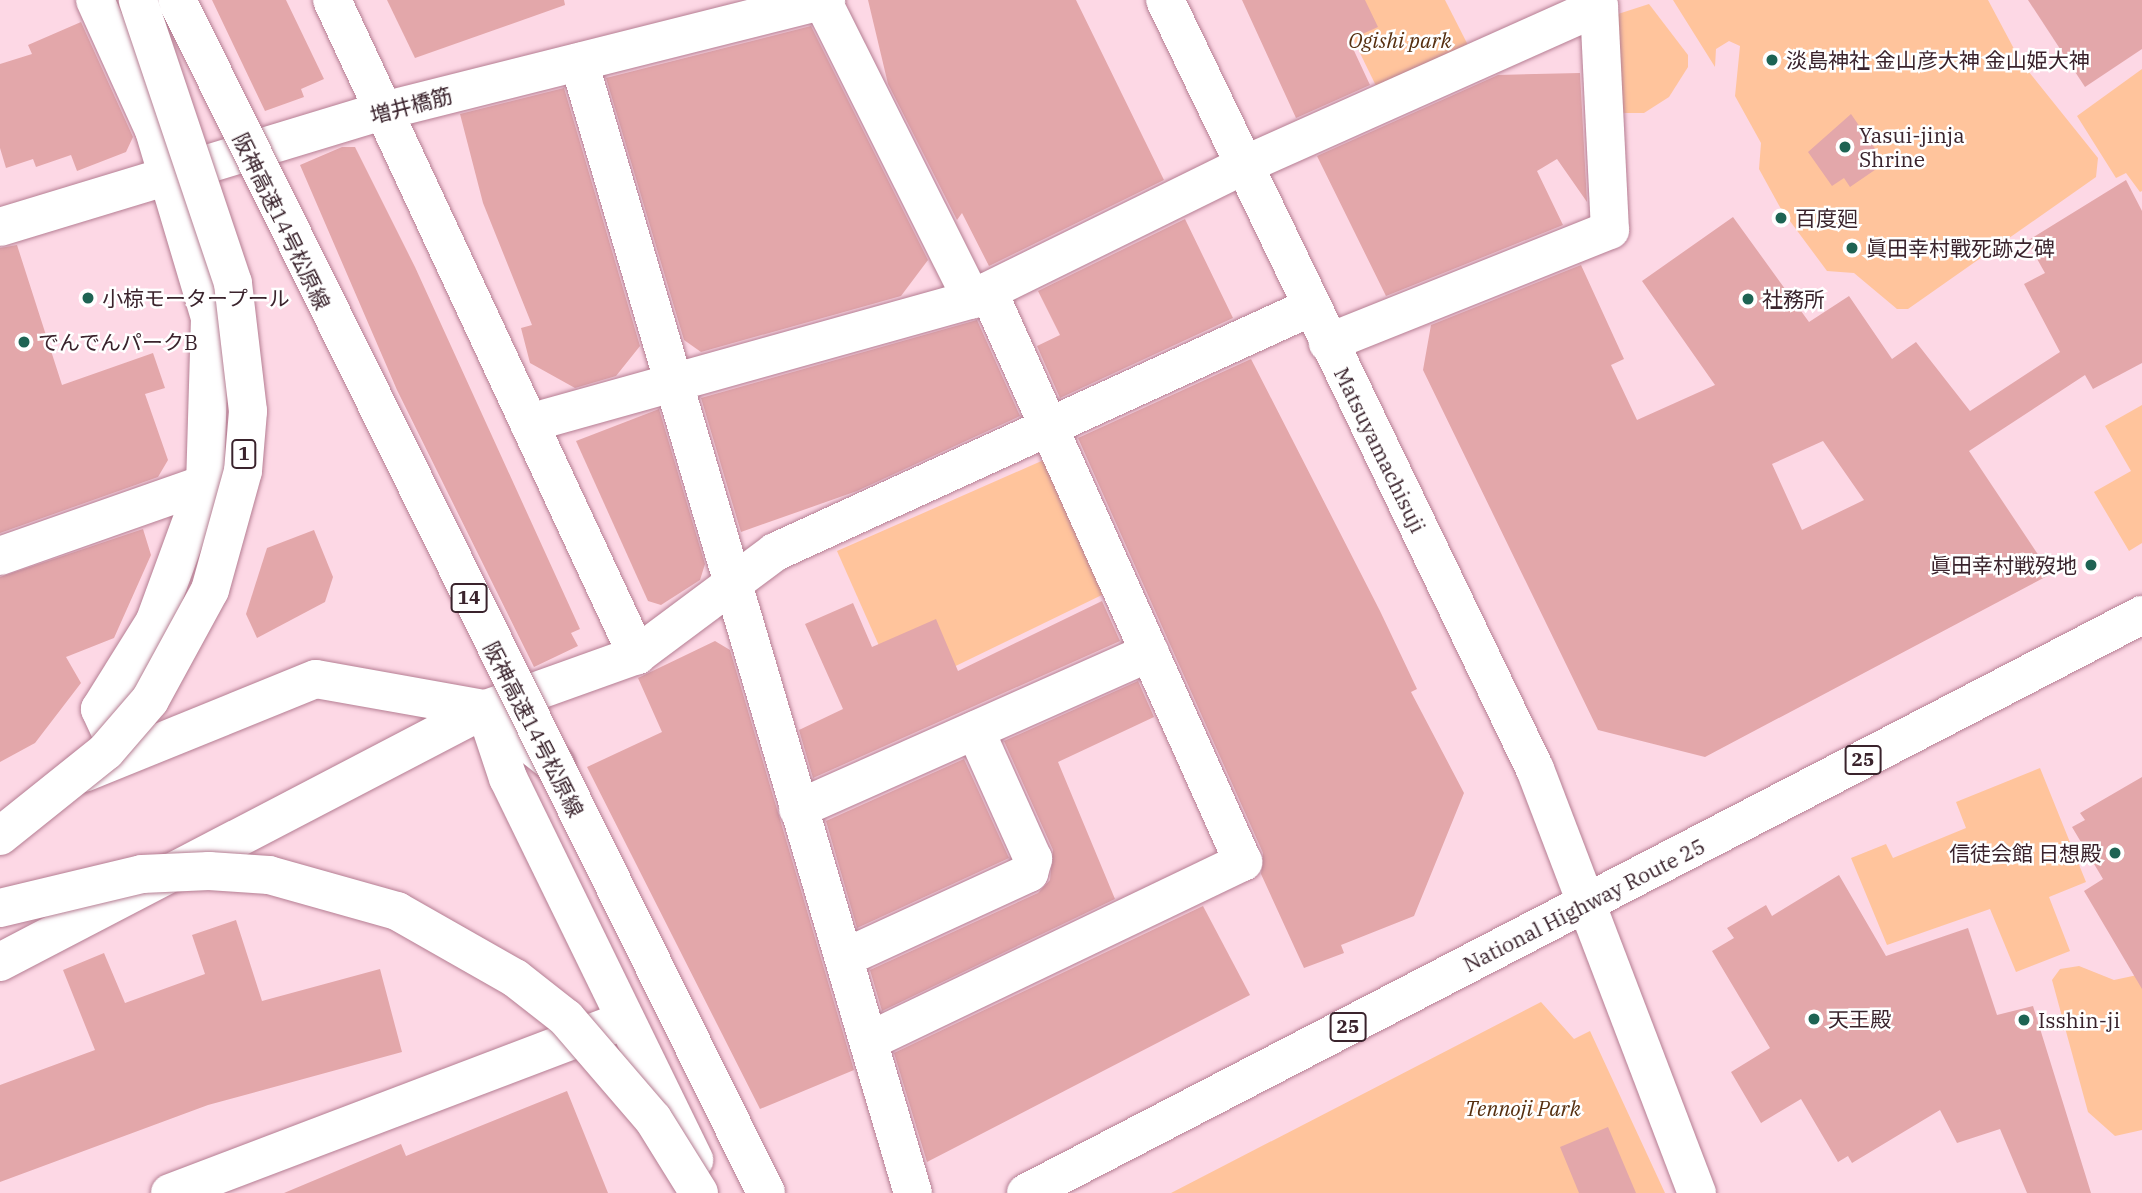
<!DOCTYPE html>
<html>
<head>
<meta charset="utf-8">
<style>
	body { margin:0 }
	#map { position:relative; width:2142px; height:1193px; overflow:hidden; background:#fdd8e5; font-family:"IBM Plex Serif","Noto Sans JP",serif }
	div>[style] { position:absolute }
	.green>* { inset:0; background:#ffc49c }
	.building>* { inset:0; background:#e3a7aa }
	.roads { filter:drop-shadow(0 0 2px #b57e93) drop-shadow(0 0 2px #b57e93) }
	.minor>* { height:38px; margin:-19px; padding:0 19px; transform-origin:19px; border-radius:19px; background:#fff }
	.highway>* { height:38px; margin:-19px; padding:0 19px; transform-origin:19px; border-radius:19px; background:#fff }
	.bridges { filter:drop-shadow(0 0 2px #b57e93) drop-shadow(0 0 2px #b57e93) }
	.highway-bridge>* { height:38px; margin:-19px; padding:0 19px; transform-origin:19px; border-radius:19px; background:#fff }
	.dots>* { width:19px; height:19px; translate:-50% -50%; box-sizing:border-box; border:4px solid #fff; border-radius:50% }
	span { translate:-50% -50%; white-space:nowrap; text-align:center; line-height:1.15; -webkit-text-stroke:5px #fff; paint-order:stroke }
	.shield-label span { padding:2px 5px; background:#fff; border:2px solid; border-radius:5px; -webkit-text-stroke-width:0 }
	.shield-label { font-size:19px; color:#3a232c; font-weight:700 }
	.park-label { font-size:21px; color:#562f10; font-style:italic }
	.poi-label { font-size:21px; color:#3a232c }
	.left { translate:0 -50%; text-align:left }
	.right { translate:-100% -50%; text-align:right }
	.street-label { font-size:21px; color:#3a232c }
</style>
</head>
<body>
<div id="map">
	<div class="green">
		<div style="clip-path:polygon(1334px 0,1445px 0,1471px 51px,1380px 94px)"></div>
		<div style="clip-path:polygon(1673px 0,1988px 0,2021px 62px,2098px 158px,2096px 177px,1908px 309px,1897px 309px,1854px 273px,1827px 271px,1781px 209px,1759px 169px,1761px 143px,1735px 96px,1740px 46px,1729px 41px,1716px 49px,1715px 67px)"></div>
		<div style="clip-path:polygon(1649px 4px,1688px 55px,1688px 67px,1669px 97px,1644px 113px,1620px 113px,1618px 14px)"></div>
		<div style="clip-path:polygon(2142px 69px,2142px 191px,2140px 192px,2126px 173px,2116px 178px,2077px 116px)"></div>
		<div style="clip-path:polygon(2142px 405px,2142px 543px,2129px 551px,2094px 492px,2131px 471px,2105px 426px)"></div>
		<div style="clip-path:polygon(1046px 459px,1108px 592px,900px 693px,837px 551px)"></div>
		<div style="clip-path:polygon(2040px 768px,2086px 882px,2049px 897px,2070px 951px,2016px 972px,1990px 909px,1887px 945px,1851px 858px,1886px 844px,1893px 858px,1966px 828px,1956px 802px)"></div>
		<div style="clip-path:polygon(2079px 966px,2114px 980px,2142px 974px,2142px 1130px,2115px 1136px,2088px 1112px,2052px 980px,2060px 969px)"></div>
		<div style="clip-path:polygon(1541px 1002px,1574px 1039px,1590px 1031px,1665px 1193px,1171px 1193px)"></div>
	</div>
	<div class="building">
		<div style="clip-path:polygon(212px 0,286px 0,324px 79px,301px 89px,304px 97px,265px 111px)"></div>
		<div style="clip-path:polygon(387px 0,564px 0,565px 5px,415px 58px)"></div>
		<div style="clip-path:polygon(868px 0,1076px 0,1164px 180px,989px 266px,962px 213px,957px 220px,888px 84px)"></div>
		<div style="clip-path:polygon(1242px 0,1365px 0,1378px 27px,1349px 40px,1370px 85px,1296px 118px)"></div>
		<div style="clip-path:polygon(2028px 0,2142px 0,2142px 49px,2085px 87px)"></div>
		<div style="clip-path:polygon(81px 22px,133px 137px,126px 152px,77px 171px,71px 155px,36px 167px,33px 159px,6px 168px,0 148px,0 64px,32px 54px,28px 45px)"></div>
		<div style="clip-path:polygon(811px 26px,928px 260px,901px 296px,701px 352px,684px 340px,606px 78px)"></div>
		<div style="clip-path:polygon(1580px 73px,1587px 202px,1557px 159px,1537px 171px,1563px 225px,1386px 296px,1317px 156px,1498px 75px)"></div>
		<div style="clip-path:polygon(564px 88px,640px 346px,616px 376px,575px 388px,530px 363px,521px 328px,532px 325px,483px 203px,460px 114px)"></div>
		<div style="clip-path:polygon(1851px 114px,1885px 163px,1850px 187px,1844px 178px,1832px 186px,1808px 152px)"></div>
		<div style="clip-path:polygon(342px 147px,355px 147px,415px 267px,580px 629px,571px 633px,578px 646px,534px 667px,397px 390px,300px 165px)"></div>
		<div style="clip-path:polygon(evenodd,2126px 180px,2142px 211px,2142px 363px,2093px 389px,2085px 375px,1969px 451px,2051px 574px,1705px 757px,1598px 730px,1423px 370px,1431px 325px,1581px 265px,1624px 359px,1611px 365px,1637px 420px,1715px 385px,1642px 281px,1733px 217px,1809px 322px,1849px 296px,1892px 359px,1916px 342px,1970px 411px,2060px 352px,2024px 284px,2045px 273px,2027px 241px,2126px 180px,1823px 441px,1864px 500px,1802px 530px,1772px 464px,1823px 441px)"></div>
		<div style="clip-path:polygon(1185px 219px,1233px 318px,1060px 398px,1037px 346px,1060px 335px,1038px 291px)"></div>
		<div style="clip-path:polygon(17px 245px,62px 385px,153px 353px,165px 388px,145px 394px,168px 460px,158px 477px,0 533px,0 248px)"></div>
		<div style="clip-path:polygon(977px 320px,1020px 416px,857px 491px,741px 532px,701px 398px)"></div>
		<div style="clip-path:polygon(1251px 359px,1380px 611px,1417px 689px,1411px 692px,1464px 793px,1414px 916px,1341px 945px,1344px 953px,1304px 968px,1261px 874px,1263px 853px,1078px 438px)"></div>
		<div style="clip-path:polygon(659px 409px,705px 564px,700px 580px,661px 605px,648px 601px,576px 441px)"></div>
		<div style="clip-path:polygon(143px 529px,151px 555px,114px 638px,66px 657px,81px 683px,35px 743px,0 762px,0 577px)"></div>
		<div style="clip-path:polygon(314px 530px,333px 577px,325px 602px,257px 638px,246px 614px,267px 548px)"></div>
		<div style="clip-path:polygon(1102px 601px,1120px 641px,813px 778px,799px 730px,843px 709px,805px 624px,853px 603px,872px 647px,936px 619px,958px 671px)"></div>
		<div style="clip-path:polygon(715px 641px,730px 650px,854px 1070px,760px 1109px,587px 767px,662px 732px,638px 678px)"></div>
		<div style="clip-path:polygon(1138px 681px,1154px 717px,1058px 762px,1115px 899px,882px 1011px,870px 970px,1038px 893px,1050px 880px,1053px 850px,1004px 741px)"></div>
		<div style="clip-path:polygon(964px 759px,1009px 858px,857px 928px,826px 821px)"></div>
		<div style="clip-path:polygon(2142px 777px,2142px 989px,2084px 891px,2103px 879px,2072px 827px,2085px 820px,2080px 813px)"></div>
		<div style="clip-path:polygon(1839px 875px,1886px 956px,1968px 928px,1997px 1015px,2033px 1006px,2091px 1193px,2027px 1193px,2000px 1129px,1957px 1143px,1940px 1110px,1852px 1163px,1848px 1156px,1838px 1162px,1801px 1099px,1761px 1123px,1731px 1072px,1770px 1048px,1712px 951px,1734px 938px,1727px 928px,1766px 905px,1772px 916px)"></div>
		<div style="clip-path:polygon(1203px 906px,1250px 995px,927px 1162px,894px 1053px)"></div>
		<div style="clip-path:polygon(236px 920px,262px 1001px,380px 969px,402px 1052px,208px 1105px,0 1182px,0 1085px,95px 1050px,63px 970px,104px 953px,125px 1003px,205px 974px,192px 935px)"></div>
		<div style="clip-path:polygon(567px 1091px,608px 1193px,284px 1193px,401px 1144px,406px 1156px)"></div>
		<div style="clip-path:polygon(1608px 1127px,1636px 1193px,1579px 1193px,1560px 1147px)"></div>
	</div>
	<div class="roads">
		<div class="minor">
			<div style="left:95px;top:0;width:143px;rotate:65.6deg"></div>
			<div style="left:154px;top:130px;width:196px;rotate:73.4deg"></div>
			<div style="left:210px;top:318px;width:166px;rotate:91.7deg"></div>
			<div style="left:205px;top:484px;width:146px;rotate:110.1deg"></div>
			<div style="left:155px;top:621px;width:104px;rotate:122deg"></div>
			<div style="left:100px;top:709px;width:51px;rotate:65.5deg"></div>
			<div style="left:332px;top:0;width:723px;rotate:65.03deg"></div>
			<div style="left:822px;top:0;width:335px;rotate:63.4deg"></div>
			<div style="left:1165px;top:0;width:853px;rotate:64.31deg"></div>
			<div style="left:1535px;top:769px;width:454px;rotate:69.1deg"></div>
			<div style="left:579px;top:62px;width:1179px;rotate:73.55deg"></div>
			<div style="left:0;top:227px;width:400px;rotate:-16.9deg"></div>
			<div style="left:383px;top:111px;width:457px;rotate:-14.1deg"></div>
			<div style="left:529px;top:423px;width:460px;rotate:-15.6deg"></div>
			<div style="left:972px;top:299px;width:301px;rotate:-26.2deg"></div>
			<div style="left:1242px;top:166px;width:391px;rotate:-24.1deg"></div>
			<div style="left:1599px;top:6px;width:224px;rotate:87.2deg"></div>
			<div style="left:1610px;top:230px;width:304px;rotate:158.2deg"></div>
			<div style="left:0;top:556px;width:217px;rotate:-19.4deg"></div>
			<div style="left:489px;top:708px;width:157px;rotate:-19.7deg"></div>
			<div style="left:637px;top:655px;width:172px;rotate:-36.7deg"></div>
			<div style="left:775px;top:552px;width:589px;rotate:-24.56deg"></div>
			<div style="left:84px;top:773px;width:250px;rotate:-22.1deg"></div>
			<div style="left:316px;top:679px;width:172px;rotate:10.1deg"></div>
			<div style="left:485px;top:709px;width:90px;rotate:38.3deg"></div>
			<div style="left:798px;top:809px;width:385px;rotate:-24deg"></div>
			<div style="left:844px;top:958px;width:204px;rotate:-24.7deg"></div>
			<div style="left:1029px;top:873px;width:15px;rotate:-74deg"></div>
			<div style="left:1033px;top:859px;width:141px;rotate:-114.2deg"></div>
			<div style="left:0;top:962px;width:547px;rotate:-27.55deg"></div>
			<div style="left:485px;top:709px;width:73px;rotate:71.6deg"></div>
			<div style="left:508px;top:778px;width:425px;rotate:64deg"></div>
			<div style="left:869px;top:1041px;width:415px;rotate:-25.6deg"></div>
			<div style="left:1243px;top:862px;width:625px;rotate:-114.06deg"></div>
			<div style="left:170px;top:1193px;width:471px;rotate:-20.8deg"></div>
		</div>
		<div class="highway">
			<div style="left:1026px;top:1193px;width:1257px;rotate:-27.38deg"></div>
		</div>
	</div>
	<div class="bridges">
		<div class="highway-bridge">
			<div style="left:177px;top:0;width:1330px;rotate:63.72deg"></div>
			<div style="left:0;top:836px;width:136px;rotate:-38.7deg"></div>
			<div style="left:106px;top:751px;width:67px;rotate:-49.2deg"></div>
			<div style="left:150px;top:700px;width:125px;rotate:-61.4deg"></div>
			<div style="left:210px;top:590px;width:123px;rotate:-74.5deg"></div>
			<div style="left:243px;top:471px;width:60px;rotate:-85.2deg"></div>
			<div style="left:248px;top:411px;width:129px;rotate:-96.7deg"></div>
			<div style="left:233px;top:283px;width:299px;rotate:-108.6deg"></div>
			<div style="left:0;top:908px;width:146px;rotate:-13.5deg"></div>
			<div style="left:142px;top:874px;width:67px;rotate:-2.6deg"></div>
			<div style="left:209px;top:871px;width:60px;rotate:3.8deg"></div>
			<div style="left:269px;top:875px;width:133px;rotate:15.7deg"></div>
			<div style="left:397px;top:911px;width:136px;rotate:29.6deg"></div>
			<div style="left:515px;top:978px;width:65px;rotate:38.1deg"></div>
			<div style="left:566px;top:1018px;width:133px;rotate:49.3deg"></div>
			<div style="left:653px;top:1119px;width:87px;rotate:58.1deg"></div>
		</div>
	</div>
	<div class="dots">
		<div style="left:1772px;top:60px;background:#1e6353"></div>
		<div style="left:1845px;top:147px;background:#1e6353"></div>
		<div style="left:1781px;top:218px;background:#1e6353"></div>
		<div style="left:1852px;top:248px;background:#1e6353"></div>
		<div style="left:88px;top:298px;background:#1e6353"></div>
		<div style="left:1748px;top:299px;background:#1e6353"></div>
		<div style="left:24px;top:342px;background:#1e6353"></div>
		<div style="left:2091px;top:565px;background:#1e6353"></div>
		<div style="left:2115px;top:853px;background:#1e6353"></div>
		<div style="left:1814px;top:1019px;background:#1e6353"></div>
		<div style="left:2024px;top:1020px;background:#1e6353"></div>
	</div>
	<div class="shield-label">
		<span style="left:244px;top:454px">1</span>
		<span style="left:469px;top:598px">14</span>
		<span style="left:1863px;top:760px">25</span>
		<span style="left:1348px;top:1027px">25</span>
	</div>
	<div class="park-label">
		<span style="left:1400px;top:40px">Ogishi park</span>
		<span style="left:1523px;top:1108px">Tennoji Park</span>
	</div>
	<div class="poi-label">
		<span class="left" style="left:1786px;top:60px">淡島神社 金山彦大神 金山姫大神</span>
		<span class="left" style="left:1859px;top:147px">Yasui-jinja<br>Shrine</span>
		<span class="left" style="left:1795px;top:218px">百度廻</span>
		<span class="left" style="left:1866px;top:248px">眞田幸村戰死跡之碑</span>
		<span class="left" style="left:102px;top:298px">小椋モータープール</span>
		<span class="left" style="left:1762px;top:299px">社務所</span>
		<span class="left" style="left:38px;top:342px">でんでんパークB</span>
		<span class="right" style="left:2077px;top:565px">眞田幸村戦歿地</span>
		<span class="right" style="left:2101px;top:853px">信徒会館 日想殿</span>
		<span class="left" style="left:1828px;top:1019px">天王殿</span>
		<span class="left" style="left:2038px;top:1020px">Isshin-ji</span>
	</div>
	<div class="street-label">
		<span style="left:411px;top:105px;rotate:-15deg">増井橋筋</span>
		<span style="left:282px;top:221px;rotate:64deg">阪神高速14号松原線</span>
		<span style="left:1380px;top:450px;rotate:64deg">Matsuyamachisuji</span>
		<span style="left:534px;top:729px;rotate:63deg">阪神高速14号松原線</span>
		<span style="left:1584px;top:905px;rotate:-27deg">National Highway Route 25</span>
	</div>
</div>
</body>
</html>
